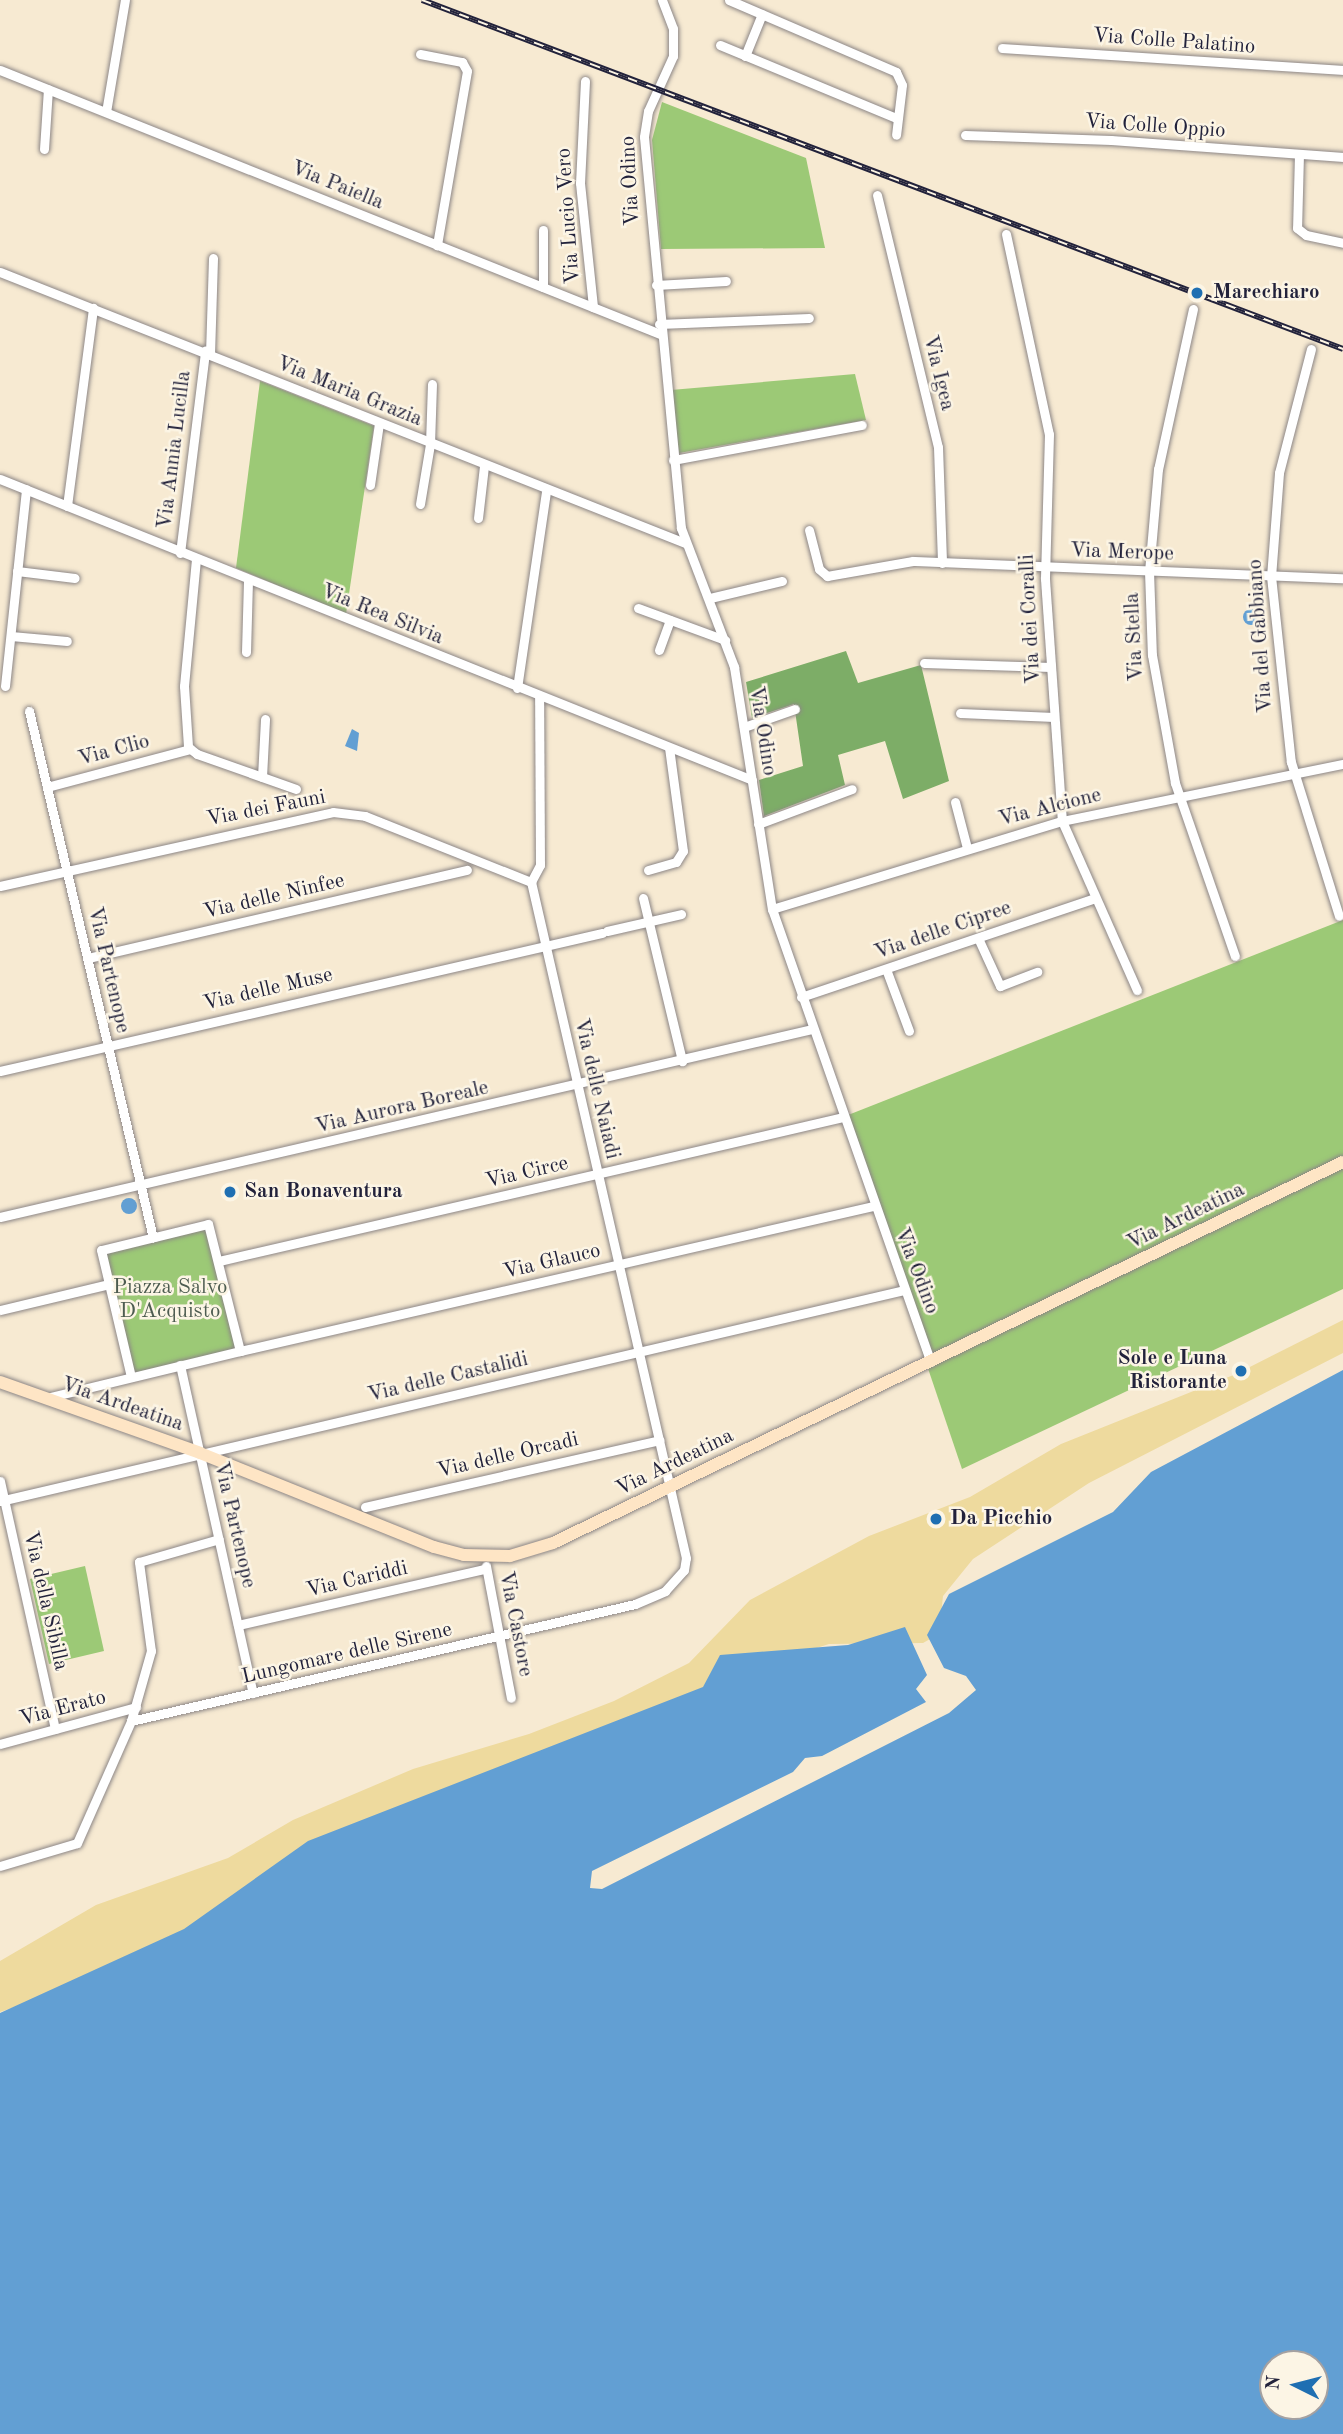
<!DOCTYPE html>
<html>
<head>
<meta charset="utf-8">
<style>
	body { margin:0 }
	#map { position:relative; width:1343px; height:2434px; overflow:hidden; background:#f7ead2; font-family:"Old Standard TT",serif }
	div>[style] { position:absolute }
	.green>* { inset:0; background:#9cc976 }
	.forest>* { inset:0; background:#7dad67 }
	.sand>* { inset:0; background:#eeda9e }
	.water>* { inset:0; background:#629fd3 }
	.round { border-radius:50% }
	.roads { filter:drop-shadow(0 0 2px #8c8686) drop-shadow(0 0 2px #8c8686) }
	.street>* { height:9px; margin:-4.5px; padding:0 4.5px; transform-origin:4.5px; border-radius:4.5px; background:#fff }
	.secondary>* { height:12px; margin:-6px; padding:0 6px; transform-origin:6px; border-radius:6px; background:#fee5c5 }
	.rail>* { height:6px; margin-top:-3px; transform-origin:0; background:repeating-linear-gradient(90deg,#fcf5e5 0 10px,#22223b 0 20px); box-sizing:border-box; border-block:2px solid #22223b }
	.dots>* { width:19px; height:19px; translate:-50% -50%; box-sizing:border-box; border:4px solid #fcf5e5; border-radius:50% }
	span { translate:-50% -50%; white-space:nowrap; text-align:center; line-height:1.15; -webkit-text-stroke:5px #fcf5e5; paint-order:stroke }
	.street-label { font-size:21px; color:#22223b }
	.poi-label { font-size:21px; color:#22223b; font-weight:700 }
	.left { translate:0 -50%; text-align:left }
	.right { translate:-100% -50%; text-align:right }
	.park-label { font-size:21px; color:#4d5c50 }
	.north { position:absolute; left:1259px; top:2350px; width:70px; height:70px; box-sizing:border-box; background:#fcf5e5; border:2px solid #a5a1a1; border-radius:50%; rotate:276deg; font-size:19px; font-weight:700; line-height:28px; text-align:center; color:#22223b }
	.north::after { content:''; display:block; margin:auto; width:24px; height:32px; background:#1f6fb2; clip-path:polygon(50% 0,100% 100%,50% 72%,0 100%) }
</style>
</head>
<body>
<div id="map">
	<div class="green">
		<div style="clip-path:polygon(662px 102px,806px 158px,825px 248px,661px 249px,652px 140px)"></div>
		<div style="clip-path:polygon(855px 374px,866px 420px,679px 453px,671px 390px)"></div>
		<div style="clip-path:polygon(260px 381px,374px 426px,346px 614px,236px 568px)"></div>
		<div style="clip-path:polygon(1343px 920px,1343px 1289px,962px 1469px,843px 1117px)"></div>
		<div style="clip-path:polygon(208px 1224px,240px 1351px,131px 1377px,101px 1250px)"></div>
		<div style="clip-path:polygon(85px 1566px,104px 1651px,49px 1664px,30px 1579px)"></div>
	</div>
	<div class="forest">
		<div style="clip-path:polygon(846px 651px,858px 683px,921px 665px,949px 781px,903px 799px,885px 741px,838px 755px,845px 785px,764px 816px,759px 780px,803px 766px,794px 704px,752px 718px,746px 682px)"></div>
	</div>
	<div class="sand">
		<div style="clip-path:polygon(1343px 1320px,1343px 1353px,1089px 1483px,973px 1559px,943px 1596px,939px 1634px,923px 1643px,829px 1644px,745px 1671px,100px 1978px,0 2012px,0 1961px,96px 1905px,228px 1858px,293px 1820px,413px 1769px,529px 1734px,614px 1701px,689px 1663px,750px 1600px,869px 1536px,970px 1497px,1061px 1444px,1236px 1374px)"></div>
	</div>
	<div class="water">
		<div class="round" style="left:1243px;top:609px;width:16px;height:16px"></div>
		<div style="clip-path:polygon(352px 729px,359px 733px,357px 751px,345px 746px)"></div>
		<div class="round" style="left:121px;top:1198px;width:16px;height:16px"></div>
		<div style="clip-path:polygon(evenodd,1343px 1370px,1343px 2434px,0 2434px,0 2013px,184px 1929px,308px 1841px,703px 1687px,720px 1655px,848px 1645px,905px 1627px,927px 1675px,916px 1689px,926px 1702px,822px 1756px,805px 1758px,793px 1772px,592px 1871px,590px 1888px,602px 1889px,949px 1713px,976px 1690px,966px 1676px,944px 1668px,927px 1635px,949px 1594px,1113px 1512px,1151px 1472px,1343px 1370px,1315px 2364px,1315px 2406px,1273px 2406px,1273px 2364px,1315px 2364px)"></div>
	</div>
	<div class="roads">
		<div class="street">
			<div style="left:662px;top:0;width:31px;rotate:69deg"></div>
			<div style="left:673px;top:29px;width:27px;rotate:90deg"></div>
			<div style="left:673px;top:56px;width:60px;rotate:114.4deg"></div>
			<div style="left:648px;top:111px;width:26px;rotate:99deg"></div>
			<div style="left:644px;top:137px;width:393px;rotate:84.6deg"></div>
			<div style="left:681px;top:528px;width:149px;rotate:69.1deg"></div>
			<div style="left:734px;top:667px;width:245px;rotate:81.1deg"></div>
			<div style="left:772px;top:909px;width:480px;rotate:70.7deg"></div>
			<div style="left:729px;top:0;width:182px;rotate:23.3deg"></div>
			<div style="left:896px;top:72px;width:14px;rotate:65deg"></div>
			<div style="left:902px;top:85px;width:50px;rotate:96.8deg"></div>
			<div style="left:720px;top:45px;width:191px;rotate:22.5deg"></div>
			<div style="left:1002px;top:48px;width:342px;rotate:3.7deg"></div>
			<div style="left:420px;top:54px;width:43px;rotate:10.8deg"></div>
			<div style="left:462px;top:62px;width:10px;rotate:61deg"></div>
			<div style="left:467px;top:71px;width:177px;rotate:99.8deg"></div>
			<div style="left:745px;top:56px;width:45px;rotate:-68deg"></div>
			<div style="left:0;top:70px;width:711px;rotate:21.8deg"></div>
			<div style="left:585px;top:81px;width:102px;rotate:92.8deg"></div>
			<div style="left:580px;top:183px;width:125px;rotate:84deg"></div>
			<div style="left:106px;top:112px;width:114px;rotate:-80.4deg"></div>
			<div style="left:965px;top:135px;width:146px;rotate:2deg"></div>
			<div style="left:1111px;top:140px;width:233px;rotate:4.2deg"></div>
			<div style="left:44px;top:149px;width:60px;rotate:-86.2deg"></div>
			<div style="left:1299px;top:154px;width:74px;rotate:91.5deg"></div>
			<div style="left:1297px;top:228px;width:11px;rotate:38deg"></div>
			<div style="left:1306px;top:235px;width:38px;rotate:12deg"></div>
			<div style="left:877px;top:195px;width:259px;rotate:76.4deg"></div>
			<div style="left:938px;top:447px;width:116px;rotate:88deg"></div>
			<div style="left:1006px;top:234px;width:205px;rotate:77.9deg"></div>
			<div style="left:1049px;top:434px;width:145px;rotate:91.6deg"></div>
			<div style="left:1045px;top:579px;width:243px;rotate:86deg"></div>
			<div style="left:1062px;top:821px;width:185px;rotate:66.1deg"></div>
			<div style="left:0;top:272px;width:737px;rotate:21.58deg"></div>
			<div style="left:656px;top:285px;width:70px;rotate:-3.3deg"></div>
			<div style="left:543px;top:287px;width:57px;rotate:-90deg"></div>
			<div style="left:1193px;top:309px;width:164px;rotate:102.3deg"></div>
			<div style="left:1158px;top:469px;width:102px;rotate:95deg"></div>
			<div style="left:1149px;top:571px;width:84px;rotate:88deg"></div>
			<div style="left:1152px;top:655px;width:130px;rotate:79.8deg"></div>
			<div style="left:1175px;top:783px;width:183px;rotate:70.9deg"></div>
			<div style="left:659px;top:324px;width:150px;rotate:-2.3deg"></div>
			<div style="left:1311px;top:349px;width:128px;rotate:104.5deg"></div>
			<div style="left:1279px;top:473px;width:103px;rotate:94.4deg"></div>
			<div style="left:1271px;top:576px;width:187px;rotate:83.9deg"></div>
			<div style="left:1291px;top:762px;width:161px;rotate:72.7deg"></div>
			<div style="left:210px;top:354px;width:96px;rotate:-88.2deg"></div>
			<div style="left:673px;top:460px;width:192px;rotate:-10.5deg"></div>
			<div style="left:0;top:479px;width:810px;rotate:21.81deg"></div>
			<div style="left:370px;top:485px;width:63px;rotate:-81.7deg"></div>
			<div style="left:420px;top:504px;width:61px;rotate:-80.5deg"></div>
			<div style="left:430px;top:444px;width:60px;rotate:-88.1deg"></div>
			<div style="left:67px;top:506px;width:200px;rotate:-82.5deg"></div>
			<div style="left:478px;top:518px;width:52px;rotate:-83.4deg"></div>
			<div style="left:809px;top:530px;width:40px;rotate:75.6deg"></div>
			<div style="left:819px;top:569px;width:11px;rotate:41deg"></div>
			<div style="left:827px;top:576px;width:87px;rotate:-9.9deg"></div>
			<div style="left:913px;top:561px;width:430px;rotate:2.3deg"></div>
			<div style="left:180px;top:553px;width:204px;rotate:-82.9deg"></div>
			<div style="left:196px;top:559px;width:128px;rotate:95.4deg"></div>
			<div style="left:184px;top:686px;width:61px;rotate:86.2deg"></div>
			<div style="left:188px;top:747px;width:11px;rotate:38deg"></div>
			<div style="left:197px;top:754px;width:105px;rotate:19.5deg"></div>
			<div style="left:17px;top:571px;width:58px;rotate:6.9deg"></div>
			<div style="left:710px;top:598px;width:74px;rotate:-13.3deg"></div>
			<div style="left:638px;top:608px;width:93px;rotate:20.2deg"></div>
			<div style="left:11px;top:636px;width:56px;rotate:5.1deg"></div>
			<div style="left:659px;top:650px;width:32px;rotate:-70deg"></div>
			<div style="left:246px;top:652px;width:72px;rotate:-88.4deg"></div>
			<div style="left:924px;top:663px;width:127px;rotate:1.8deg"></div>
			<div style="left:5px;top:686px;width:198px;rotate:-83.9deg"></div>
			<div style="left:517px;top:688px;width:198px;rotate:-81.6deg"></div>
			<div style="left:29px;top:711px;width:541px;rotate:76.76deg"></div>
			<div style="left:960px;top:713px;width:94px;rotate:2.4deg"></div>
			<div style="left:744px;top:727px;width:54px;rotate:-19.4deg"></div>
			<div style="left:262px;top:777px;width:58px;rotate:-87deg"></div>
			<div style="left:47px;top:787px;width:148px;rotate:-14.9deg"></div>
			<div style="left:955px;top:802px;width:48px;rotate:75.4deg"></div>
			<div style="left:758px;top:824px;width:100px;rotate:-20.4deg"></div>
			<div style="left:648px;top:870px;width:29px;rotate:-16deg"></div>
			<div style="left:676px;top:862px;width:13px;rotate:-58deg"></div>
			<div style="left:683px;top:851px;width:104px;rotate:-97.7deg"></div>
			<div style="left:0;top:886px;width:341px;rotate:-12.5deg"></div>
			<div style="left:333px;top:812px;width:32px;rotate:7deg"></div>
			<div style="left:365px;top:816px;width:179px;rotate:21.7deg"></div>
			<div style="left:643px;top:898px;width:168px;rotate:76.5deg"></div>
			<div style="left:772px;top:909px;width:303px;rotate:-16.9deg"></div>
			<div style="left:1062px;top:821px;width:287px;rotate:-11.5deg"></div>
			<div style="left:607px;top:931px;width:76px;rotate:-12.9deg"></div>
			<div style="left:978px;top:938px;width:53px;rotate:65.4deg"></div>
			<div style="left:1000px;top:986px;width:40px;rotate:-21deg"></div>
			<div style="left:88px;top:958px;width:389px;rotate:-13.1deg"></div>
			<div style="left:886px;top:969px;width:66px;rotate:69.6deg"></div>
			<div style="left:801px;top:997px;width:310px;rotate:-18.6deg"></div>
			<div style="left:0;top:1071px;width:618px;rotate:-12.91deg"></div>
			<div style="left:0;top:1217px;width:833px;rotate:-13.04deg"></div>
			<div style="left:219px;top:1261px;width:640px;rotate:-12.99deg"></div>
			<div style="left:0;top:1310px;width:112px;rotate:-13.4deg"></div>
			<div style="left:240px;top:1351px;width:649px;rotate:-12.9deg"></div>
			<div style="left:180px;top:1365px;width:336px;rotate:77.5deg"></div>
			<div style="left:46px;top:1398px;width:200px;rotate:-13.6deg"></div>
			<div style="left:240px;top:1351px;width:131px;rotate:-104.1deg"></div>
			<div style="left:208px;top:1224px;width:110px;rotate:166.3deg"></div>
			<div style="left:101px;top:1250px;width:130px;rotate:76.7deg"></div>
			<div style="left:0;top:1481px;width:254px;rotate:77.5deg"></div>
			<div style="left:0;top:1501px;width:928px;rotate:-13.14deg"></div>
			<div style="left:365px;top:1507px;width:302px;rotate:-12.8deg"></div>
			<div style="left:486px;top:1566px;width:134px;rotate:79.3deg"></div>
			<div style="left:238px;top:1625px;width:253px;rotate:-12.8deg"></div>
			<div style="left:131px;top:1721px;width:73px;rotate:-74.1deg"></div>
			<div style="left:151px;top:1651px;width:90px;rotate:-97.7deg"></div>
			<div style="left:139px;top:1562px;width:83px;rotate:-16deg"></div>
			<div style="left:0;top:1744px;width:141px;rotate:-15.2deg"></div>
			<div style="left:0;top:1866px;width:80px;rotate:-16.6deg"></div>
			<div style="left:77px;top:1843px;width:133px;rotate:-66.1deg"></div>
			<div style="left:131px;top:1721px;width:517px;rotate:-13.07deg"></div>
			<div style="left:635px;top:1604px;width:33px;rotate:-23deg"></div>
			<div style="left:665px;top:1591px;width:28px;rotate:-48deg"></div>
			<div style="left:684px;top:1570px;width:12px;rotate:-81deg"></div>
			<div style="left:686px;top:1558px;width:694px;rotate:-102.91deg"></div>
			<div style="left:531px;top:882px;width:19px;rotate:-62deg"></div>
			<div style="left:540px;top:865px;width:168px;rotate:-90.3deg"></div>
		</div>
		<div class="secondary">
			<div style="left:0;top:1382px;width:212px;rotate:19.5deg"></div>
			<div style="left:200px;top:1453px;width:252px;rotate:21.9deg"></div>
			<div style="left:434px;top:1547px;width:31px;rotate:15deg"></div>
			<div style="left:464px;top:1555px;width:46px;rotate:1.2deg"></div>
			<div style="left:510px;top:1556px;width:45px;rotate:-16.8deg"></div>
			<div style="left:553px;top:1543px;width:877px;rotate:-25.75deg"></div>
		</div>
	</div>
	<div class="rail">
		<div style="left:422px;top:0;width:985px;rotate:20.75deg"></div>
	</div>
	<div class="dots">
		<div style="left:1197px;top:293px;background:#1f6fb2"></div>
		<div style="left:230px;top:1192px;background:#1f6fb2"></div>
		<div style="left:1241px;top:1371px;background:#1f6fb2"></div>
		<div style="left:936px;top:1519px;background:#1f6fb2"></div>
	</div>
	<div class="street-label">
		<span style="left:1174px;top:42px;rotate:4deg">Via Colle Palatino</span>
		<span style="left:1155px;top:127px;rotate:4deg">Via Colle Oppio</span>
		<span style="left:631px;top:181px;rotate:-93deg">Via Odino</span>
		<span style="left:337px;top:186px;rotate:22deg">Via Paiella</span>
		<span style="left:569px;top:216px;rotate:-94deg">Via Lucio Vero</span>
		<span style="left:938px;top:373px;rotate:76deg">Via Igea</span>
		<span style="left:349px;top:392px;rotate:22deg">Via Maria Grazia</span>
		<span style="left:175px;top:450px;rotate:-83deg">Via Annia Lucilla</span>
		<span style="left:1122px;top:553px;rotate:2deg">Via Merope</span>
		<span style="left:382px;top:615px;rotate:22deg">Via Rea Silvia</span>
		<span style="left:1031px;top:619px;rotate:-93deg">Via dei Coralli</span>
		<span style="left:1261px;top:636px;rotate:-94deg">Via del Gabbiano</span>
		<span style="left:1135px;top:637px;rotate:-93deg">Via Stella</span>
		<span style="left:762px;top:731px;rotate:81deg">Via Odino</span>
		<span style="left:114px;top:751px;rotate:-15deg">Via Clio</span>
		<span style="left:1050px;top:808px;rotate:-14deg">Via Alcione</span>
		<span style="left:266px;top:809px;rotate:-11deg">Via dei Fauni</span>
		<span style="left:274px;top:897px;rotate:-13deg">Via delle Ninfee</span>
		<span style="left:943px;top:931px;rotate:-19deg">Via delle Cipree</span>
		<span style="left:108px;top:970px;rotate:77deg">Via Partenope</span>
		<span style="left:268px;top:990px;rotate:-13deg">Via delle Muse</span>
		<span style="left:596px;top:1089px;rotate:77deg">Via delle Naiadi</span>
		<span style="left:402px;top:1108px;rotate:-13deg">Via Aurora Boreale</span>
		<span style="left:527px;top:1173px;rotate:-13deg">Via Circe</span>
		<span style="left:1186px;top:1217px;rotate:-26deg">Via Ardeatina</span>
		<span style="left:552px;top:1262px;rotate:-13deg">Via Glauco</span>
		<span style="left:916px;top:1271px;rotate:69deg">Via Odino</span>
		<span style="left:448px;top:1378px;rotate:-13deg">Via delle Castalidi</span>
		<span style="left:122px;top:1405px;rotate:19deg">Via Ardeatina</span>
		<span style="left:508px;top:1456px;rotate:-13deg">Via delle Orcadi</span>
		<span style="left:675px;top:1463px;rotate:-26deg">Via Ardeatina</span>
		<span style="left:234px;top:1525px;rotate:77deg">Via Partenope</span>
		<span style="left:357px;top:1580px;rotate:-13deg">Via Cariddi</span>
		<span style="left:45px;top:1601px;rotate:77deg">Via della Sibilla</span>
		<span style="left:515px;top:1624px;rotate:79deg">Via Castore</span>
		<span style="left:347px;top:1654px;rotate:-13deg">Lungomare delle Sirene</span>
		<span style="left:63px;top:1709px;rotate:-15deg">Via Erato</span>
	</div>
	<div class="poi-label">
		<span class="left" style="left:1213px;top:293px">Marechiaro</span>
		<span class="left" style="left:244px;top:1192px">San Bonaventura</span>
		<span class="right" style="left:1227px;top:1371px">Sole e Luna<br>Ristorante</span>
		<span class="left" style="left:950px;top:1519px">Da Picchio</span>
	</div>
	<div class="park-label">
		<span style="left:170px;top:1300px">Piazza Salvo<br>D'Acquisto</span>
	</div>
	<div class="north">N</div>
</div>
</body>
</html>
